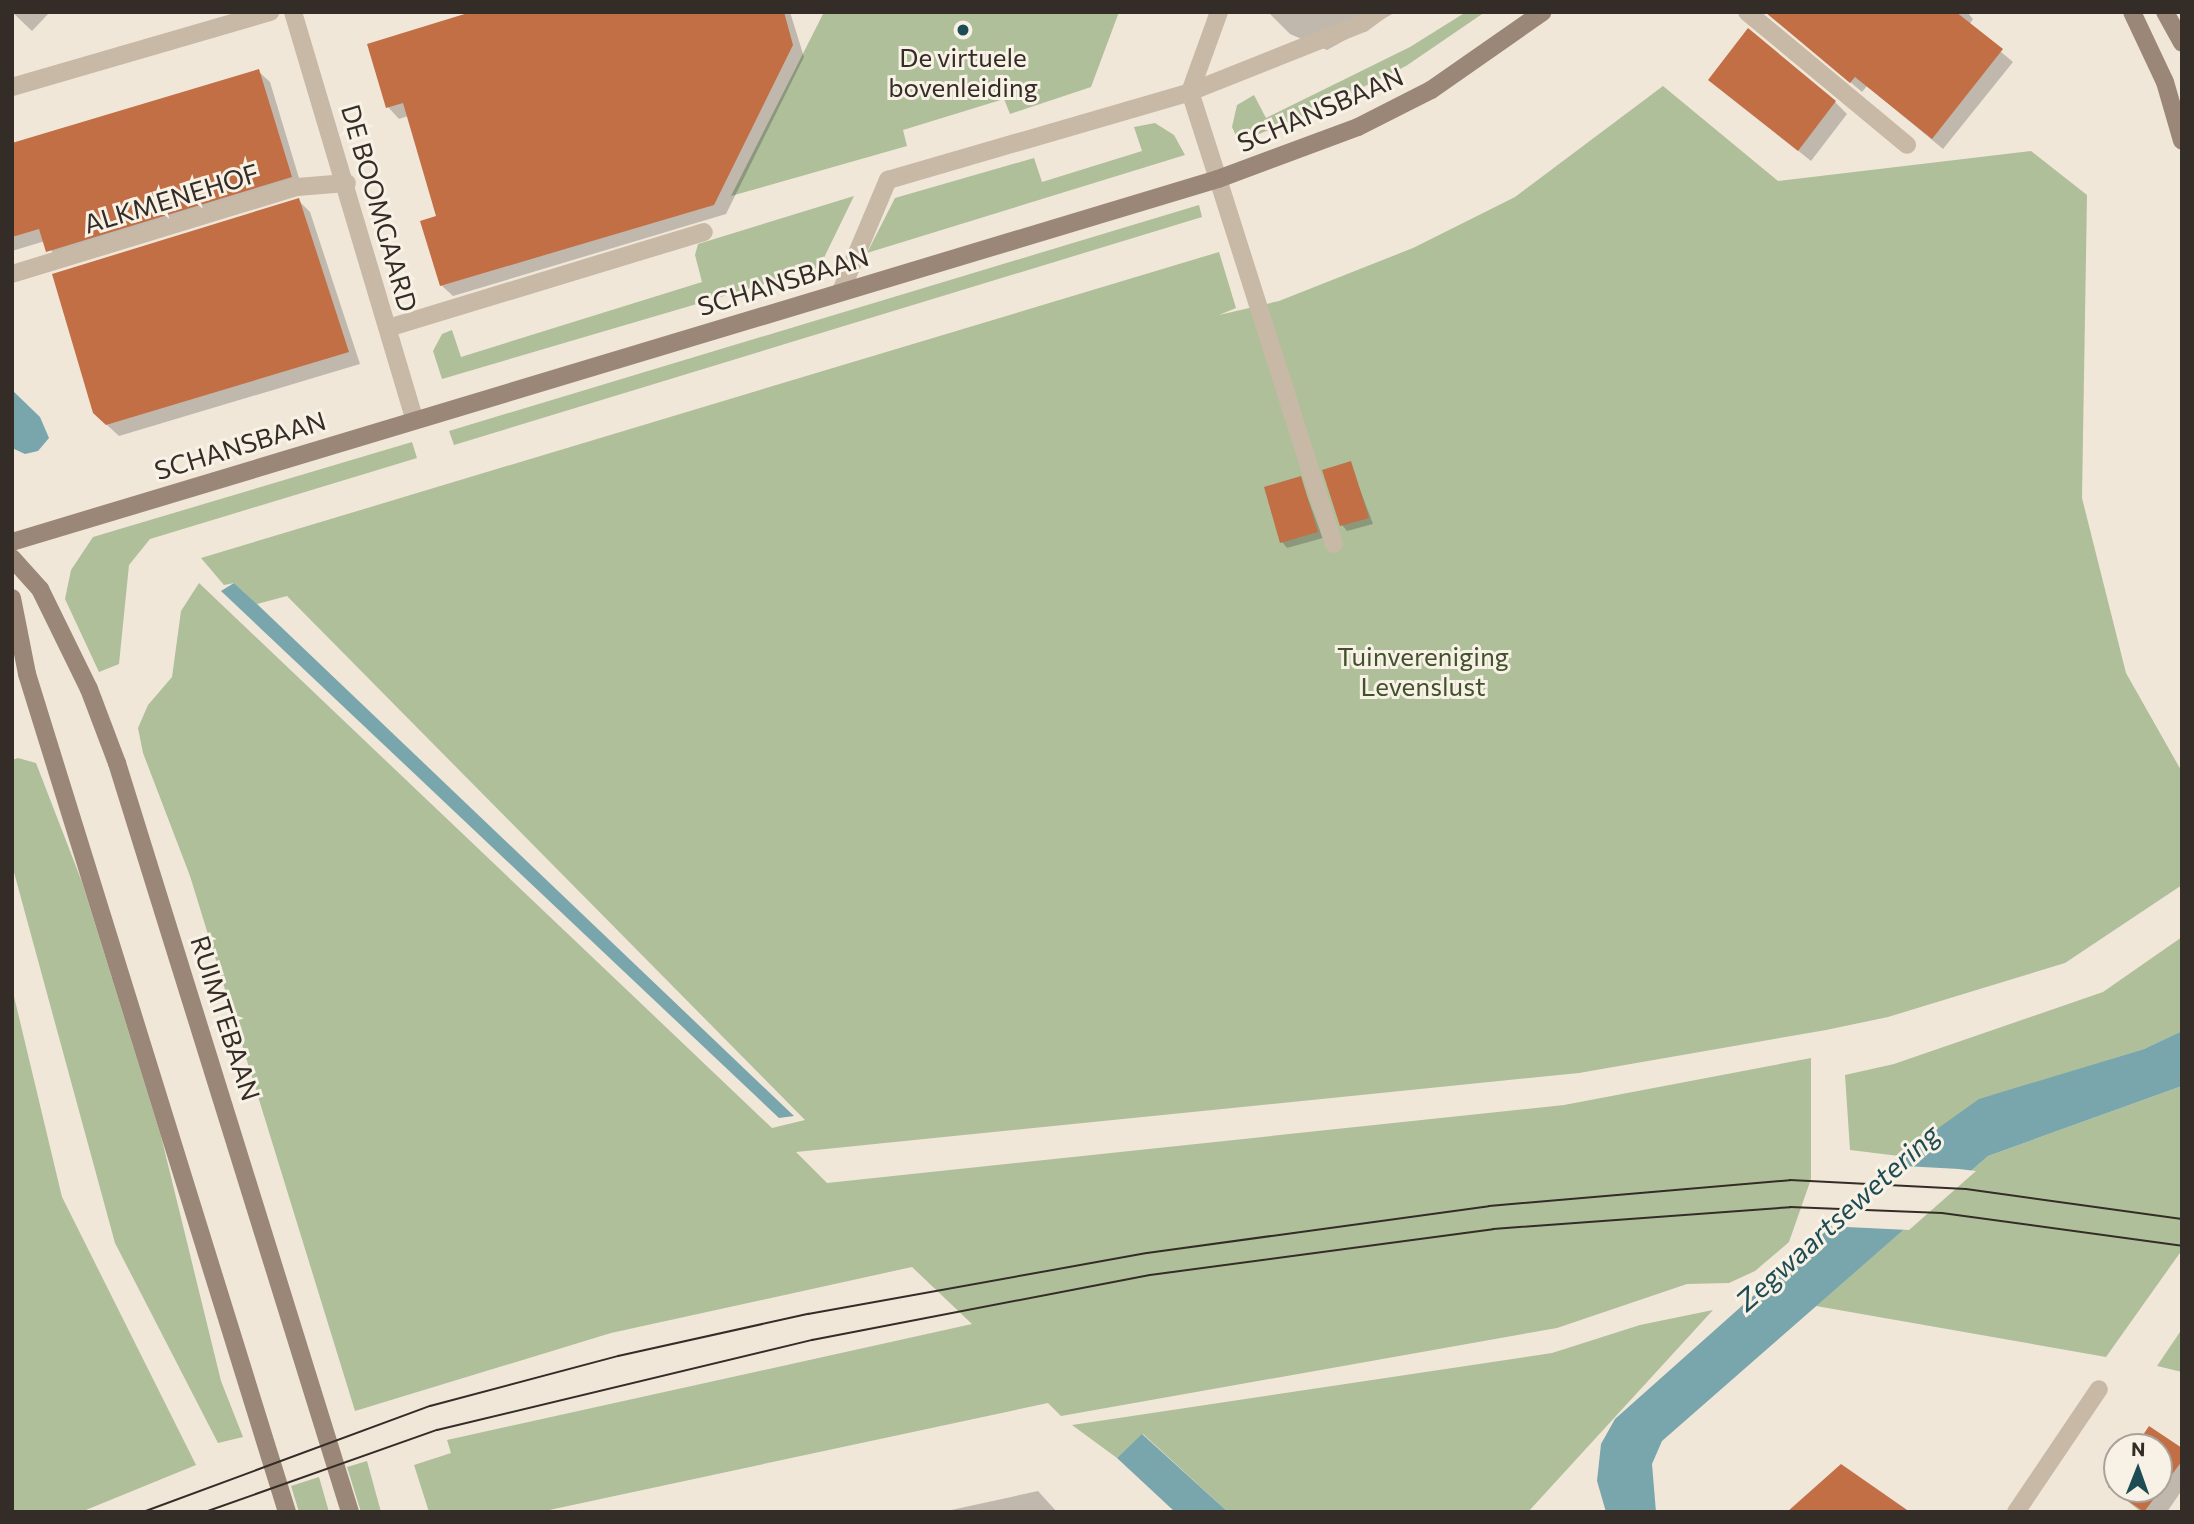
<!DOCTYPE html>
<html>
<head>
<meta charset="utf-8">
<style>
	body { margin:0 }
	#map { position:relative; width:2194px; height:1524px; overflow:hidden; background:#f0e7d9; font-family:Commissioner,sans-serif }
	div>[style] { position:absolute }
	.green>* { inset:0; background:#afbf9a }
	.water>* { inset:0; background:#79a6ac }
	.pier>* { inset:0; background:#f0e7d9 }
	.shadow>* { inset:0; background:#0003 }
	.building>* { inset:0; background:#c26f45 }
	.lane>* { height:18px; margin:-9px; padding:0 9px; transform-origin:9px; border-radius:9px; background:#c8b8a6 }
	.street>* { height:18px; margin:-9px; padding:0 9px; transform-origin:9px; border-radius:9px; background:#c8b8a6 }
	.secondary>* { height:18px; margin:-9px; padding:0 9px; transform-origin:9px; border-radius:9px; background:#9b8777 }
	.tram>* { height:2px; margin:-1px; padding:0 1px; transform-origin:1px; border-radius:1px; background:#342c26 }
	.dots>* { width:19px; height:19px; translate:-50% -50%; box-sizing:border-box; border:4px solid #f8f1e5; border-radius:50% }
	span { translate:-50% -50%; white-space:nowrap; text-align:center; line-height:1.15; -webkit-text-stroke:6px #f8f1e5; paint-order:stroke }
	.poi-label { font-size:26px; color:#342c26 }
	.street-label { font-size:26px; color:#342c26 }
	.park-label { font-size:26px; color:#40512b }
	.water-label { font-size:28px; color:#1e4c54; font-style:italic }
	.frame { position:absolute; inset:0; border:14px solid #342c26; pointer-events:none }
	.north { position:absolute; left:2103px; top:1433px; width:70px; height:70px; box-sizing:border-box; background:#f8f1e5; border:2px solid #aaa299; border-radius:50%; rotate:1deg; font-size:19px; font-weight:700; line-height:28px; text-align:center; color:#342c26 }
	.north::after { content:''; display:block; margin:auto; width:24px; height:32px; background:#1e4c54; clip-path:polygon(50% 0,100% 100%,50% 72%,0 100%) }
</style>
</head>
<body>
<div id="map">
	<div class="green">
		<div style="clip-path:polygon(824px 12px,1119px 12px,1091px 87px,1010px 114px,1004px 99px,903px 130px,907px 146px,731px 196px)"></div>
		<div style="clip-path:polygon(1466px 12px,1485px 12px,1406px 66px,1304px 116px,1239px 142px,1232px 127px,1237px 105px,1254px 95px,1266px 118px,1410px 47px)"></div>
		<div style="clip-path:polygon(1663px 86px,1778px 181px,2031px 151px,2087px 195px,2082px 498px,2126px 673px,2182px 772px,2182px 885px,2065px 963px,1888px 1017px,1826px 1030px,1579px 1073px,796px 1152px,827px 1183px,1564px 1105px,1811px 1058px,1811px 1179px,1789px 1242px,1755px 1271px,1729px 1283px,1687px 1284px,1557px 1328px,1061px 1416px,1048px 1403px,540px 1512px,429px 1512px,414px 1465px,451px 1453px,447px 1440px,972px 1324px,912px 1267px,611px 1333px,355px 1411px,190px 876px,143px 753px,138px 728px,148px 705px,172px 677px,181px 611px,199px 583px,772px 1128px,805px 1120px,287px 596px,257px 604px,234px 583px,224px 585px,201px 558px,1219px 252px,1236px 308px,1219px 315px,1279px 301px,1413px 248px,1515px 197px)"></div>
		<div style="clip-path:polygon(1155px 123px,1174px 135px,1185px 155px,867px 253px,895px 198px,1034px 158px,1042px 182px,1142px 151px,1134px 127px)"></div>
		<div style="clip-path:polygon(854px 196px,819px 268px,442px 379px,433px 351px,442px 334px,452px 330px,461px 357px,702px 282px,695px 255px,698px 244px)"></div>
		<div style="clip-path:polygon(1199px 205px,1202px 217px,454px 445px,449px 431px)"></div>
		<div style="clip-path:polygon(412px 442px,417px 458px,150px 539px,129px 565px,119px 664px,99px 672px,65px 599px,71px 570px,93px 537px)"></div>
		<div style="clip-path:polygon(18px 758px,36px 763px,82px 882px,161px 1136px,221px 1381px,243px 1437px,218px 1443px,115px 1243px,12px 865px,12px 760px)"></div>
		<div style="clip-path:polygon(2182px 937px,2182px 1031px,2144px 1049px,1979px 1100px,1899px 1156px,1850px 1150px,1845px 1075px,1894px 1064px,2103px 992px)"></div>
		<div style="clip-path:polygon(12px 988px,62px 1197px,196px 1465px,81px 1512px,12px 1512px)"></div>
		<div style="clip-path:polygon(2182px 1086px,2182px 1250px,2106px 1357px,1816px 1306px,1988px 1156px)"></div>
		<div style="clip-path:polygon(1713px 1310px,1528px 1512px,1228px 1512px,1143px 1434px,1117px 1458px,1072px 1425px,1552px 1353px,1640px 1325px)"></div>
		<div style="clip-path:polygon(2182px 1329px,2182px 1372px,2157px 1366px)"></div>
		<div style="clip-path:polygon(367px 1461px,381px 1512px,361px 1512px,347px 1467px)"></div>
		<div style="clip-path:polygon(319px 1477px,329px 1512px,299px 1512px,291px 1486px)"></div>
	</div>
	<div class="water">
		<div style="clip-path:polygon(12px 390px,40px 417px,49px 438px,38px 451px,25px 454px,12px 448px)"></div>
		<div style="clip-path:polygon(234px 583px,257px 604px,794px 1116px,779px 1118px,221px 591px)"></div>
		<div style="clip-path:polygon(2182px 1031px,2182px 1086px,1988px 1156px,1662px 1441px,1652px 1464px,1656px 1512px,1606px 1512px,1597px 1481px,1601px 1444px,1615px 1419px,1826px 1231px,1899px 1156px,1979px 1099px,2144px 1049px)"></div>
		<div style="clip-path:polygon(1142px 1434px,1228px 1512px,1175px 1512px,1117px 1458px)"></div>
	</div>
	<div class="pier">
		<div style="clip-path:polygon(1886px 1165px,1959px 1169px,1976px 1171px,1909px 1230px,1826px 1226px)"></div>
	</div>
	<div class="shadow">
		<div style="clip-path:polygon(12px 12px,50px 12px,32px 31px)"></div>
		<div style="clip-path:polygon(477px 12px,790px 12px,804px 57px,726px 214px,453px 296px,441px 285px,438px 217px,408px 116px,399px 119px,388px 107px)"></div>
		<div style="clip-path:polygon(1268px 12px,1396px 12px,1327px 50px,1290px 34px)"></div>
		<div style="clip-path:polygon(1767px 12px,1967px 12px,1973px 19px,1969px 25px,2013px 62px,1943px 149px,1867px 86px,1862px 92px)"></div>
		<div style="clip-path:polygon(258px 71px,270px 82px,302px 188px,59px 262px,45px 241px,12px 251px,12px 146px)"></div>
		<div style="clip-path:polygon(1710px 80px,1835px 102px,1847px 114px,1811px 161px)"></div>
		<div style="clip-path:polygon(298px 200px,310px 212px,360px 364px,119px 436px,107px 425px)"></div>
		<div style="clip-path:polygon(1350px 463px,1373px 524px,1347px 531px,1342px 525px)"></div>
		<div style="clip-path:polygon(1300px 478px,1323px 538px,1287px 548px,1282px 542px)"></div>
		<div style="clip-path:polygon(2150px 1428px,2182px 1450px,2182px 1490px,2167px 1512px,2141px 1512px,2110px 1487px,2117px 1477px,2117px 1489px,2159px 1489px,2159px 1447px,2137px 1447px)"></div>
		<div style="clip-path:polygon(1038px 1491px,1057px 1512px,942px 1512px)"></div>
	</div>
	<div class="building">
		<div style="clip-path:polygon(471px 12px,784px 12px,793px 45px,714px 205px,440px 286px,420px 221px,436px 216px,403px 103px,386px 108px,367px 44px)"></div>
		<div style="clip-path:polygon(1765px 12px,1956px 12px,2003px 49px,1932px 139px,1855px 77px,1850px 83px)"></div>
		<div style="clip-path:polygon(1748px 28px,1836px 101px,1798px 151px,1708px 80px)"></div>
		<div style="clip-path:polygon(259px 69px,292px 177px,46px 252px,39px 229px,12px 237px,12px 143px)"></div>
		<div style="clip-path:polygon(299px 198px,349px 352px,106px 425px,93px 413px,52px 274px)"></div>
		<div style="clip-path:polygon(1351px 461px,1369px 518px,1340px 526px,1322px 470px)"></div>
		<div style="clip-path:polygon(1301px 476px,1318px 532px,1280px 543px,1264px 487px)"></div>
		<div style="clip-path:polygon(2149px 1426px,2182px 1448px,2182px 1461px,2144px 1512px,2108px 1487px,2117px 1473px,2117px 1489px,2159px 1489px,2159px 1447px,2135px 1447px)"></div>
		<div style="clip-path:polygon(1841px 1464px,1910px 1512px,1787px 1512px)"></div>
	</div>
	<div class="lane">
		<div style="left:1747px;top:12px;width:208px;rotate:39.7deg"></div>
		<div style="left:1218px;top:179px;width:383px;rotate:72.4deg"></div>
	</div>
	<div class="street">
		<div style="left:293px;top:12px;width:425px;rotate:73.4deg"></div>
		<div style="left:12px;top:87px;width:269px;rotate:-16.2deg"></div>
		<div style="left:1218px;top:179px;width:91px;rotate:-107.8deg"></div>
		<div style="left:1190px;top:92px;width:85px;rotate:-70.1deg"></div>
		<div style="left:12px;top:274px;width:298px;rotate:-17deg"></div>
		<div style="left:297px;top:187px;width:50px;rotate:-4.6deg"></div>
		<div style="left:841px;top:291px;width:121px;rotate:-67.1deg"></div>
		<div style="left:888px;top:180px;width:315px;rotate:-16.2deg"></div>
		<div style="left:1190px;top:92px;width:186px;rotate:-21.7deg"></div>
		<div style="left:1363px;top:23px;width:19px;rotate:-36deg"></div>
		<div style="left:388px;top:328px;width:330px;rotate:-16.9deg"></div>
		<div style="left:2016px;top:1512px;width:148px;rotate:-56deg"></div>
	</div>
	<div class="secondary">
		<div style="left:2132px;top:12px;width:77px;rotate:64.8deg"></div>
		<div style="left:2165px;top:82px;width:61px;rotate:73.9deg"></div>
		<div style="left:2165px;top:12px;width:35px;rotate:61deg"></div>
		<div style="left:12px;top:542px;width:1259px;rotate:-16.75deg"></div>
		<div style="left:1218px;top:179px;width:149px;rotate:-20.4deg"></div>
		<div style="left:1358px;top:127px;width:82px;rotate:-26.9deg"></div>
		<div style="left:1431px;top:90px;width:136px;rotate:-34.9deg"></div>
		<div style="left:12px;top:558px;width:42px;rotate:47.9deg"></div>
		<div style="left:40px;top:589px;width:111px;rotate:63.9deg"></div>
		<div style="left:89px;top:689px;width:79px;rotate:69.3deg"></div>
		<div style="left:117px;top:763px;width:784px;rotate:72.72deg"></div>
		<div style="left:12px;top:598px;width:77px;rotate:78.8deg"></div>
		<div style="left:27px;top:674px;width:877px;rotate:72.76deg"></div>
	</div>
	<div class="tram">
		<div style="left:143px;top:1512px;width:306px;rotate:-20.3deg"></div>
		<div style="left:430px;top:1406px;width:195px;rotate:-14.9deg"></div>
		<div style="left:618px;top:1356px;width:195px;rotate:-12.5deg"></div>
		<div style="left:808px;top:1314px;width:344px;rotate:-10.2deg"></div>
		<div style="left:1147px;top:1253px;width:345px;rotate:-7.8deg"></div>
		<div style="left:1489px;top:1206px;width:302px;rotate:-4.9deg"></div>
		<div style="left:1790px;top:1180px;width:176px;rotate:2.9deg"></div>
		<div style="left:1966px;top:1189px;width:218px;rotate:7.9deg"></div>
		<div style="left:205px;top:1512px;width:246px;rotate:-19.5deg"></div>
		<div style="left:437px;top:1430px;width:386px;rotate:-13.5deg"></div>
		<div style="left:812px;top:1340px;width:344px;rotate:-10.9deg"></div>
		<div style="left:1150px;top:1275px;width:346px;rotate:-7.6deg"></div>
		<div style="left:1493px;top:1229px;width:298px;rotate:-4.2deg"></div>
		<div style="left:1790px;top:1207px;width:152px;rotate:2.3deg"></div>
		<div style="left:1942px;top:1213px;width:242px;rotate:7.8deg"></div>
	</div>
	<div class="dots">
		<div style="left:963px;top:30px;background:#1e4c54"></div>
	</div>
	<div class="poi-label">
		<span style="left:963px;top:72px">De virtuele<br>bovenleiding</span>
	</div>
	<div class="street-label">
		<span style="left:1320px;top:109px;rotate:-23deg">SCHANSBAAN</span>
		<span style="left:171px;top:198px;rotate:-17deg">ALKMENEHOF</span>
		<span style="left:380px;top:208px;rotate:74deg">DE BOOMGAARD</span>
		<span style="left:783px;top:281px;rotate:-17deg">SCHANSBAAN</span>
		<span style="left:240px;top:445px;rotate:-17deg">SCHANSBAAN</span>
		<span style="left:226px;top:1018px;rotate:72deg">RUIMTEBAAN</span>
	</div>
	<div class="park-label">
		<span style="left:1423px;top:671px">Tuinvereniging<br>Levenslust</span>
	</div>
	<div class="water-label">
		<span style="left:1837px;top:1217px;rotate:-42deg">Zegwaartsewetering</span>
	</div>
	<div class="frame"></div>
	<div class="north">N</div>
</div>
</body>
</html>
